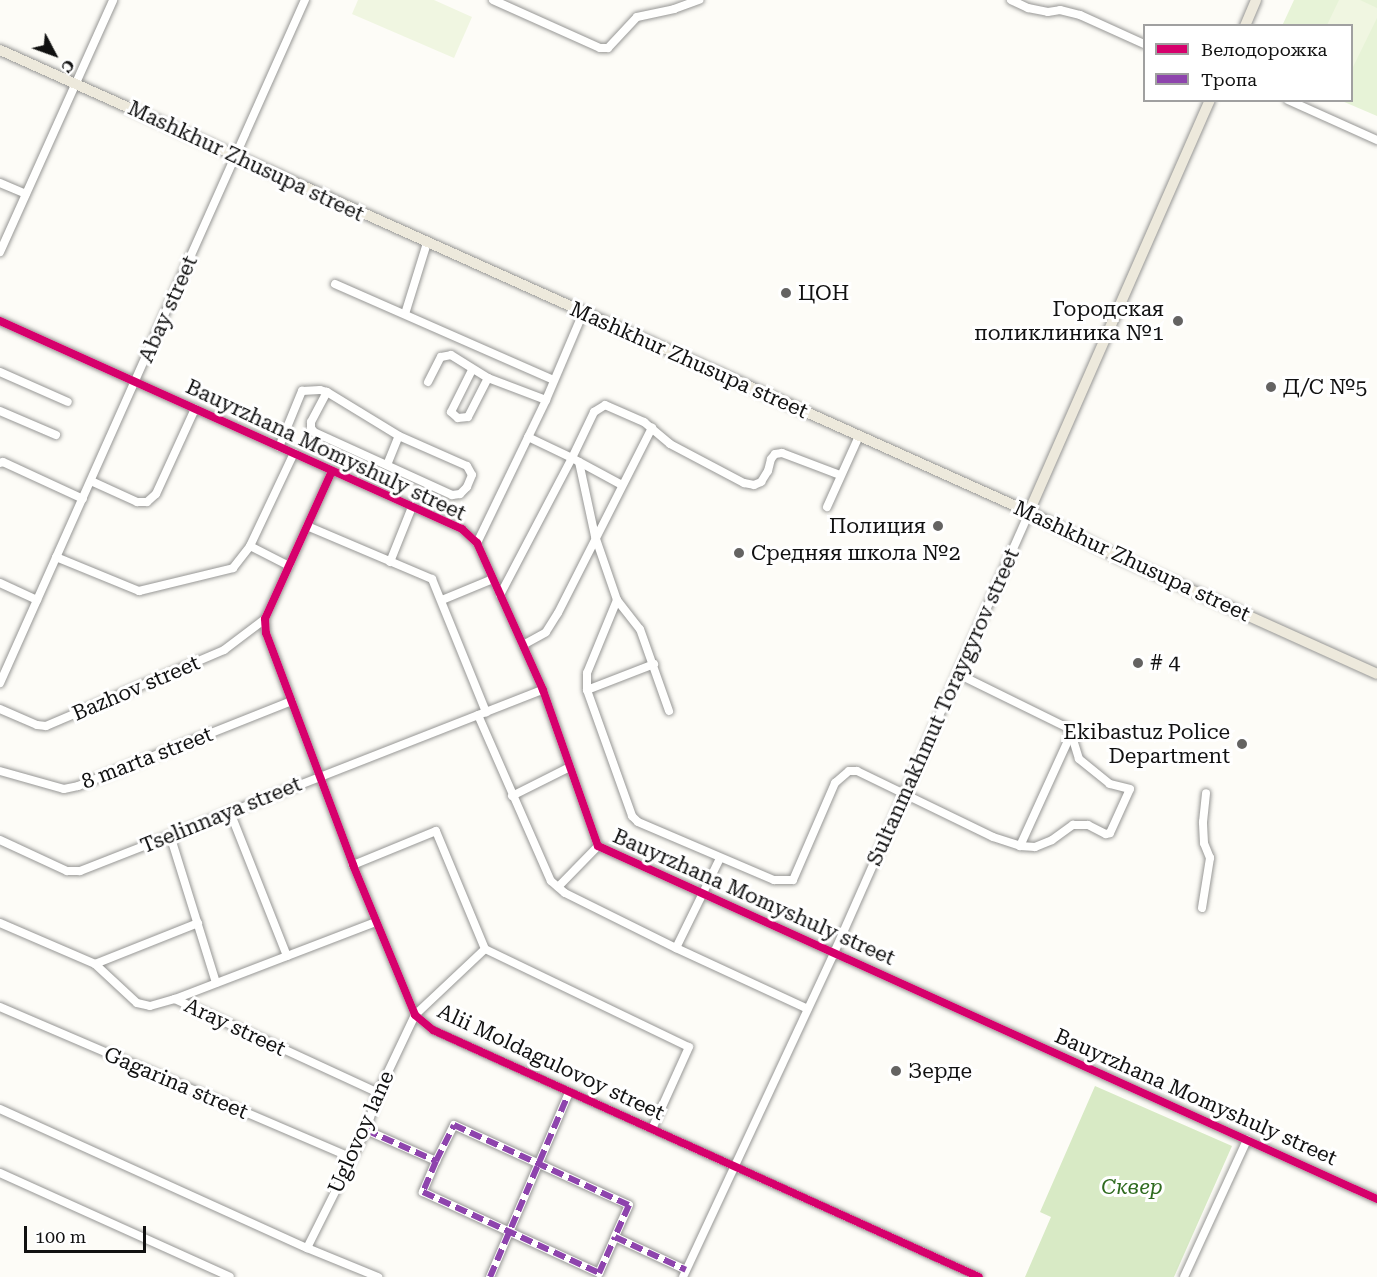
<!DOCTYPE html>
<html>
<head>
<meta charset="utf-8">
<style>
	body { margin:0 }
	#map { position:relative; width:1377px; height:1277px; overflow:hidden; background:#fdfcf7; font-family:"Roboto Serif",serif }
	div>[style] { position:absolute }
	.green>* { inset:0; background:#e7f3d7 }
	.forest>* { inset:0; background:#d8eac5 }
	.pitch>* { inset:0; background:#f0f6e1 }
	.roads { filter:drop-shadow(0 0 2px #979795) drop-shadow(0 0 2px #979795) }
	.minor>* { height:8px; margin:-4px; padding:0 4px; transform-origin:4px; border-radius:4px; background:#fffffe }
	.major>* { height:10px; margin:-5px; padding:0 5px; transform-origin:5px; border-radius:5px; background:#ede9dc }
	.quiet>* { height:6px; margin-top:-3px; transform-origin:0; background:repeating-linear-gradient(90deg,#8e44ad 0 12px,transparent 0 18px) }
	.cycleway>* { height:8px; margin:-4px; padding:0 4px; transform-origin:4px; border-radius:4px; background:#d6006c }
	.dots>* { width:16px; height:16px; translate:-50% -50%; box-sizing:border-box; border:3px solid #fff; border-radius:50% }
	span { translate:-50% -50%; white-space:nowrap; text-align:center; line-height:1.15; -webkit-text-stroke:6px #fff; paint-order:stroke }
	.street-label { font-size:21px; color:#111 }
	.poi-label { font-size:21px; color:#111 }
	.left { translate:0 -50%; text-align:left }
	.right { translate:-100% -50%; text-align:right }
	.park-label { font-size:21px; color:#2f6b1f; font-style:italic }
	.legend { position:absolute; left:1143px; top:24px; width:210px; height:78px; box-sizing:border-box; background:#fff; border:2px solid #a0a0a0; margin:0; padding:8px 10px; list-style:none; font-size:18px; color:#111 }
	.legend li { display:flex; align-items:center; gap:12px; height:30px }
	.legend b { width:30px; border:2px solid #a0a0a0 }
	.north { position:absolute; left:24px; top:24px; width:60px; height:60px; -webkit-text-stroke:4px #fff; paint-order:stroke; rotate:131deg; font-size:16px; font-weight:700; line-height:24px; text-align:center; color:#111 }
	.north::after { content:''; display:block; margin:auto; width:21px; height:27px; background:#111; clip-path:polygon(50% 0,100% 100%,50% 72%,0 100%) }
	.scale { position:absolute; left:24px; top:1226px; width:122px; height:27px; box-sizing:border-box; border:3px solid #111; border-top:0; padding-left:8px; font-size:18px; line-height:21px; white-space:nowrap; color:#111; -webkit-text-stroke:4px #fff; paint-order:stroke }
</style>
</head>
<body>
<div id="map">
	<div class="green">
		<div style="clip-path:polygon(1294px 0,1377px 0,1377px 116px,1342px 101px,1352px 100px,1352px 26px,1282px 26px)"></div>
	</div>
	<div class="forest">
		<div style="clip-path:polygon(1095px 1086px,1232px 1146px,1174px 1277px,1025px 1277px,1051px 1217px,1040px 1212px)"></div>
	</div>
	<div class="pitch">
		<div style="clip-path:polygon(358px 0,434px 0,472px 17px,454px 58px,352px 14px)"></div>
		<div style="clip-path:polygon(1339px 0,1360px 0,1377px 8px,1377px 18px,1353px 67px,1352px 26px,1327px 25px)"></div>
	</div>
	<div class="roads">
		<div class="minor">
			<div style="left:493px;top:0;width:117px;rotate:24.2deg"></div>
			<div style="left:600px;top:48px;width:8px"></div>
			<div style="left:608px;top:48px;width:42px;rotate:-46.9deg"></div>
			<div style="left:637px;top:17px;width:38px;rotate:-12deg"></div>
			<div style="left:674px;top:9px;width:27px;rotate:-20deg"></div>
			<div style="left:1011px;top:0;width:19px;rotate:25deg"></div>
			<div style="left:1028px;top:8px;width:20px;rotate:11deg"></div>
			<div style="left:1048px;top:12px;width:12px;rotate:-9deg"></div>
			<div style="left:1060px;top:10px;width:21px;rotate:14deg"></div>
			<div style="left:1080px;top:15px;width:70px;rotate:24.4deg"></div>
			<div style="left:1288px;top:100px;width:98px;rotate:24.2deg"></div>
			<div style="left:0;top:183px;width:28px;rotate:23deg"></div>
			<div style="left:0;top:252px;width:276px;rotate:-65.8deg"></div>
			<div style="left:335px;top:284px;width:239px;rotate:23.7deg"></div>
			<div style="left:405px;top:314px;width:74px;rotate:-72.8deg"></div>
			<div style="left:0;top:321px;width:507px;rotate:24.24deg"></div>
			<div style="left:462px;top:529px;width:21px;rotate:43deg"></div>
			<div style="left:477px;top:543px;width:161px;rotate:65.8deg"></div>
			<div style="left:543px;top:690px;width:165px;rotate:70.6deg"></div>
			<div style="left:598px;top:846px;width:855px;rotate:24.38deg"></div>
			<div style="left:472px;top:370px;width:47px;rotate:116.6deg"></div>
			<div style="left:451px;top:412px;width:9px;rotate:41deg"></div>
			<div style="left:458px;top:418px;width:10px;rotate:-6deg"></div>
			<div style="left:468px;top:417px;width:44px;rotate:-62.9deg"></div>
			<div style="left:0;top:372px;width:74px;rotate:23.8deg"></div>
			<div style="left:428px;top:382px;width:28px;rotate:-63deg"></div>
			<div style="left:441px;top:357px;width:10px;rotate:-11deg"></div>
			<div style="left:451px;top:355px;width:44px;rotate:31.9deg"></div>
			<div style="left:488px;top:378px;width:62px;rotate:20.8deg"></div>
			<div style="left:0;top:411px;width:61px;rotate:23.2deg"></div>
			<div style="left:528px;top:437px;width:49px;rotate:25.5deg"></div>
			<div style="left:572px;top:458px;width:51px;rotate:-64.4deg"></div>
			<div style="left:594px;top:412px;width:13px;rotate:-32deg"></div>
			<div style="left:605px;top:405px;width:43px;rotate:23.6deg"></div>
			<div style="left:644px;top:422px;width:34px;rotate:40deg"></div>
			<div style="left:670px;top:444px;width:84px;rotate:27.8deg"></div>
			<div style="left:744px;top:483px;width:10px;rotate:11deg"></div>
			<div style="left:754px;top:485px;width:8px;rotate:-23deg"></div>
			<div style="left:761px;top:482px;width:13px;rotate:-58deg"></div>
			<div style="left:768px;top:471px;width:12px;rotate:-76deg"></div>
			<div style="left:771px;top:459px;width:6px;rotate:-51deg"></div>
			<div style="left:775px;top:454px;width:7px;rotate:-8deg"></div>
			<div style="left:782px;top:453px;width:62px;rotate:20.8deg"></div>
			<div style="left:279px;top:447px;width:61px;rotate:-67.7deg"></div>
			<div style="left:302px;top:391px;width:18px;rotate:-3deg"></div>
			<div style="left:320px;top:390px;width:7px;rotate:16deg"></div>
			<div style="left:327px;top:392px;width:84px;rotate:31.4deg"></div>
			<div style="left:399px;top:436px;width:74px;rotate:23.8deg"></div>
			<div style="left:467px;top:466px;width:10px;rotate:61deg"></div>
			<div style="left:472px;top:475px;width:13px;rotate:113deg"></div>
			<div style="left:467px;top:487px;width:10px;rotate:135deg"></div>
			<div style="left:460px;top:494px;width:8px;rotate:173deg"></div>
			<div style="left:452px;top:495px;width:152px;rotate:-155.5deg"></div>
			<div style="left:314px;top:432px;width:5px;rotate:-127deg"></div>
			<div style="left:311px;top:428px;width:6px;rotate:-90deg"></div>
			<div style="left:311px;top:422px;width:34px;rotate:-62deg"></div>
			<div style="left:579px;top:462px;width:76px;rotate:77.8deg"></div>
			<div style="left:595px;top:536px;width:68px;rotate:71deg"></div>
			<div style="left:617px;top:600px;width:79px;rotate:112.3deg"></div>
			<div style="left:587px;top:673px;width:17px;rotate:90deg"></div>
			<div style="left:587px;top:690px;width:134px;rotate:70.3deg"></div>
			<div style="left:632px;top:816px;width:8px;rotate:45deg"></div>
			<div style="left:638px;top:822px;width:148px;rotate:23.1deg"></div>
			<div style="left:774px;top:880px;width:19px"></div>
			<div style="left:793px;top:880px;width:106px;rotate:-66.6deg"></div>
			<div style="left:835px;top:783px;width:18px;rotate:-41deg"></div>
			<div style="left:849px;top:771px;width:8px"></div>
			<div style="left:857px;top:771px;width:151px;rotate:25.9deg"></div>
			<div style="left:993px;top:837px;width:28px;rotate:18deg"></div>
			<div style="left:1020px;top:846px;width:15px;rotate:4deg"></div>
			<div style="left:1035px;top:847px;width:18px;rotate:-22deg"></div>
			<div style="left:1052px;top:840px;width:26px;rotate:-36deg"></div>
			<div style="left:1073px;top:825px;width:15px"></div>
			<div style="left:1088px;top:825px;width:20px;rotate:27deg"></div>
			<div style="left:1106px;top:834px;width:4px;rotate:-14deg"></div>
			<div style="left:1110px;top:833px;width:48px;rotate:-65.6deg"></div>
			<div style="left:1130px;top:789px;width:21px;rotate:-166deg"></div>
			<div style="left:1110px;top:784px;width:40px;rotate:-141deg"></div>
			<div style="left:1079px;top:759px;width:31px;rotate:-107deg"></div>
			<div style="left:1070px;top:729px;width:125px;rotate:-153.8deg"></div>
			<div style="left:0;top:463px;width:3px;rotate:-18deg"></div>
			<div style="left:3px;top:462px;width:88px;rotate:24.8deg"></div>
			<div style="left:387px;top:465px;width:31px;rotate:-68deg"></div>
			<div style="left:332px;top:471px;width:162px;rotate:114.4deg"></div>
			<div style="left:265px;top:619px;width:14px;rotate:86deg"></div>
			<div style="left:266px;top:633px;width:248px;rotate:69.4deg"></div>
			<div style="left:353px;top:865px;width:162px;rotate:67.5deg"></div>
			<div style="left:415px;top:1015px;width:23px;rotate:40deg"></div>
			<div style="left:433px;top:1030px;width:599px;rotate:24.34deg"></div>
			<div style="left:91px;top:481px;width:51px;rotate:24.5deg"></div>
			<div style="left:137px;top:502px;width:10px"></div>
			<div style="left:147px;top:502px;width:12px;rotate:-42deg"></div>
			<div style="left:156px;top:494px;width:94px;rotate:-65.4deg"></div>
			<div style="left:827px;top:507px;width:78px;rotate:-65.7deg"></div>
			<div style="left:307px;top:526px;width:136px;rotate:23deg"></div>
			<div style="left:432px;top:579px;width:144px;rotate:67.9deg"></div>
			<div style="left:477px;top:543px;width:159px;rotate:-64.2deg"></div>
			<div style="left:546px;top:400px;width:95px;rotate:-67deg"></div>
			<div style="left:250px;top:546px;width:103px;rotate:-64.7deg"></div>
			<div style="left:56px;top:557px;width:90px;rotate:22.3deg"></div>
			<div style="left:139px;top:591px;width:97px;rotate:-13.7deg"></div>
			<div style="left:233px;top:568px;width:28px;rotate:-52deg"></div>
			<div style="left:250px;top:546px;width:44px;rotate:27.1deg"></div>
			<div style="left:390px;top:562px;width:59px;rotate:-68.2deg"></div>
			<div style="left:0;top:583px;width:41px;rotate:24.7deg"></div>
			<div style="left:500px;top:595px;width:155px;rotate:-62.3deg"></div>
			<div style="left:572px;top:458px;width:57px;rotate:28.4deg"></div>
			<div style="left:442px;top:600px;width:55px;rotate:-22.4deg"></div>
			<div style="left:617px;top:600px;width:37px;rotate:52deg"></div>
			<div style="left:640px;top:629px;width:87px;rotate:70.5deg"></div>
			<div style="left:523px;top:645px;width:26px;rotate:-29deg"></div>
			<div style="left:546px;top:632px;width:22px;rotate:-58deg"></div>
			<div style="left:558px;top:613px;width:208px;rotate:-63.1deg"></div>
			<div style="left:0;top:683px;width:748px;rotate:-65.94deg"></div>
			<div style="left:587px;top:690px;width:72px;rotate:-21.2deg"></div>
			<div style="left:0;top:709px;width:40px;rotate:23.4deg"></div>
			<div style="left:37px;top:725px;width:9px;rotate:6deg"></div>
			<div style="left:46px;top:726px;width:194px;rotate:-23.1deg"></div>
			<div style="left:224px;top:650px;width:51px;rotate:-37.1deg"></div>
			<div style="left:478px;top:715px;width:181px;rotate:66.3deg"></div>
			<div style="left:551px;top:881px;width:18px;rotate:41deg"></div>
			<div style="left:565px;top:893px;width:124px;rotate:26.4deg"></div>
			<div style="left:676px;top:948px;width:145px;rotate:24.8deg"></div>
			<div style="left:0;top:771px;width:66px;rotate:15.7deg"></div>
			<div style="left:64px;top:789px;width:14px;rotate:-12deg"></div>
			<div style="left:78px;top:786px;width:230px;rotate:-21.7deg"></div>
			<div style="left:512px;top:796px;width:65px;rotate:-26.6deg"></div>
			<div style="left:230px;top:812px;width:155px;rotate:68.4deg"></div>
			<div style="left:170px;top:835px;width:155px;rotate:72.7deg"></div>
			<div style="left:0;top:840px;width:74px;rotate:24.8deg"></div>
			<div style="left:67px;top:871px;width:13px"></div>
			<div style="left:80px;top:871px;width:497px;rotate:-21.4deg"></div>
			<div style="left:1020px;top:846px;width:125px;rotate:-65.5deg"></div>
			<div style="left:558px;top:887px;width:57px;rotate:-45.7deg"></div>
			<div style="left:1202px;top:908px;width:51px;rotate:-80.9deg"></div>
			<div style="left:1210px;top:858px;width:16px;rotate:-112deg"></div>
			<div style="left:1204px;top:843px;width:21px;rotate:-93deg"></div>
			<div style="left:1203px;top:822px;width:29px;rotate:-84deg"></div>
			<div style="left:0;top:923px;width:103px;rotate:23.3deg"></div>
			<div style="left:95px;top:964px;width:57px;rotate:42.9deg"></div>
			<div style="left:137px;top:1003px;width:13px;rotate:13deg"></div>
			<div style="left:150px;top:1006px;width:26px;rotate:-16deg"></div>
			<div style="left:175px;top:999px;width:224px;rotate:24.8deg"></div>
			<div style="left:676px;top:948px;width:100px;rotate:-63.9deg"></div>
			<div style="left:485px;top:949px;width:226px;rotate:25.7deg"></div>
			<div style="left:689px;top:1047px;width:90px;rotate:114.3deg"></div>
			<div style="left:95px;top:964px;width:111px;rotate:-21.7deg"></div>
			<div style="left:175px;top:999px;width:215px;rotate:-21deg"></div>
			<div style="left:0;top:1007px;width:383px;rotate:23.2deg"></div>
			<div style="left:0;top:1109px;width:337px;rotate:24.4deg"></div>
			<div style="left:307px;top:1248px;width:77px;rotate:22.2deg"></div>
			<div style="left:366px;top:1130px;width:77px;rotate:23.9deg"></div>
			<div style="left:436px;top:1161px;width:34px;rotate:113deg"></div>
			<div style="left:423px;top:1192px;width:194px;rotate:24.7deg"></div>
			<div style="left:599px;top:1273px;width:39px;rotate:-66deg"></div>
			<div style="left:615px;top:1237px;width:78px;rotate:24.9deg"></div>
			<div style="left:436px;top:1161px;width:40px;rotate:-63.4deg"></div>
			<div style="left:454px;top:1125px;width:192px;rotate:24.6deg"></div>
			<div style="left:629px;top:1205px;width:35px;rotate:114deg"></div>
			<div style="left:0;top:1173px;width:252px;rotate:24.3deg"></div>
			<div style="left:307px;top:1248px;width:132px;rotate:-63.4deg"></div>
			<div style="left:366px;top:1130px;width:39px;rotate:-72deg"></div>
			<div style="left:378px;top:1093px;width:86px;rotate:-64.6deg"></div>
			<div style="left:415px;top:1015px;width:96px;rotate:-43.3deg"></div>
			<div style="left:485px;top:949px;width:128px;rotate:-112.6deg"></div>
			<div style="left:436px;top:831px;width:90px;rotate:157.7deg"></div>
			<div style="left:490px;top:1277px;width:200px;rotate:-66.8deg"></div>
			<div style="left:683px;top:1277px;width:357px;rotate:-65deg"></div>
			<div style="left:834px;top:953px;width:482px;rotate:-66.1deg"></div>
			<div style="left:1184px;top:1277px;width:151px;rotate:-65.3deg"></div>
		</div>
		<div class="major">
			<div style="left:1245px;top:26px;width:28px;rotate:-67deg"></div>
			<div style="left:0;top:50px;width:1128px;rotate:24.18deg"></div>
			<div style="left:1029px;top:512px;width:100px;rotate:26.8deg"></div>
			<div style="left:1118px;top:557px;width:284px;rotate:24.3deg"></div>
			<div style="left:1029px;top:512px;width:450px;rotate:-66.3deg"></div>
		</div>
	</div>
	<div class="quiet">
		<div style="left:366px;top:1130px;width:77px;rotate:23.9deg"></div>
		<div style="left:436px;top:1161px;width:34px;rotate:113deg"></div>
		<div style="left:423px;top:1192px;width:194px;rotate:24.7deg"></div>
		<div style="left:599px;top:1273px;width:39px;rotate:-66deg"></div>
		<div style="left:615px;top:1237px;width:78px;rotate:24.9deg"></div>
		<div style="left:436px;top:1161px;width:40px;rotate:-63.4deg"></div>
		<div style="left:454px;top:1125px;width:192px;rotate:24.6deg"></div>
		<div style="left:629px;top:1205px;width:35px;rotate:114deg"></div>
		<div style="left:490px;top:1277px;width:200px;rotate:-66.8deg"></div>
	</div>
	<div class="cycleway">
		<div style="left:0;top:321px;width:507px;rotate:24.24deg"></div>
		<div style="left:462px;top:529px;width:21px;rotate:43deg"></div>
		<div style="left:477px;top:543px;width:161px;rotate:65.8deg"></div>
		<div style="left:543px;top:690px;width:165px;rotate:70.6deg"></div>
		<div style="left:598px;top:846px;width:855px;rotate:24.38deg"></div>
		<div style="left:332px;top:471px;width:162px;rotate:114.4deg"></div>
		<div style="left:265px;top:619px;width:14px;rotate:86deg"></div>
		<div style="left:266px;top:633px;width:248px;rotate:69.4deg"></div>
		<div style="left:353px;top:865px;width:162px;rotate:67.5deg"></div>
		<div style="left:415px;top:1015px;width:23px;rotate:40deg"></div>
		<div style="left:433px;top:1030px;width:599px;rotate:24.34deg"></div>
	</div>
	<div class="dots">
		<div style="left:786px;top:293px;background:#646362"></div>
		<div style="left:1178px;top:321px;background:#646362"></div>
		<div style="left:1271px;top:387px;background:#646362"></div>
		<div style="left:938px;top:526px;background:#646362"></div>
		<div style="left:739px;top:553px;background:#646362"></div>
		<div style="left:1138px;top:663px;background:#646362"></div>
		<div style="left:1242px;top:744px;background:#646362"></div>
		<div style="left:896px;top:1071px;background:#646362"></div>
	</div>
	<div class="street-label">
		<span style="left:246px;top:161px;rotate:25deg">Mashkhur Zhusupa street</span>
		<span style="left:168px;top:309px;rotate:-66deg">Abay street</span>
		<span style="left:689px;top:360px;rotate:24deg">Mashkhur Zhusupa street</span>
		<span style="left:326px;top:450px;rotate:25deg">Bauyrzhana Momyshuly street</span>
		<span style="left:1132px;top:561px;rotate:25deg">Mashkhur Zhusupa street</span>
		<span style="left:136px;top:688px;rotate:-23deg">Bazhov street</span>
		<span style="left:943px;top:707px;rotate:-66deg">Sultanmakhmut Toraygyrov street</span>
		<span style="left:147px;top:758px;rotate:-21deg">8 marta street</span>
		<span style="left:221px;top:815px;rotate:-22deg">Tselinnaya street</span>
		<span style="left:754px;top:897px;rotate:24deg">Bauyrzhana Momyshuly street</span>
		<span style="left:235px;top:1027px;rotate:25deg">Aray street</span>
		<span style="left:551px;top:1062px;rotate:25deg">Alii Moldagulovoy street</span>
		<span style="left:176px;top:1083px;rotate:23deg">Gagarina street</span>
		<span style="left:1196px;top:1097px;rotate:24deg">Bauyrzhana Momyshuly street</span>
		<span style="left:361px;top:1132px;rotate:-66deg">Uglovoy lane</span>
	</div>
	<div class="poi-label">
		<span class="left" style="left:798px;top:293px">ЦОН</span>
		<span class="right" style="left:1164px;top:321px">Городская<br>поликлиника №1</span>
		<span class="left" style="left:1283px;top:387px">Д/С №5</span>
		<span class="right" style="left:926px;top:526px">Полиция</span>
		<span class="left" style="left:751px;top:553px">Средняя школа №2</span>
		<span class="left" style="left:1150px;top:663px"># 4</span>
		<span class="right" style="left:1230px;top:744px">Ekibastuz Police<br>Department</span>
		<span class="left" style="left:908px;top:1071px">Зерде</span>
	</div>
	<div class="park-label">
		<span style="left:1132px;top:1187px">Сквер</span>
	</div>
	<ul class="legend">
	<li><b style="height:8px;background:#d6006c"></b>Велодорожка</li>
	<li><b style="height:8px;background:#8e44ad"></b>Тропа</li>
	</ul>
	<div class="north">С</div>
	<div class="scale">100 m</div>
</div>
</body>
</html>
